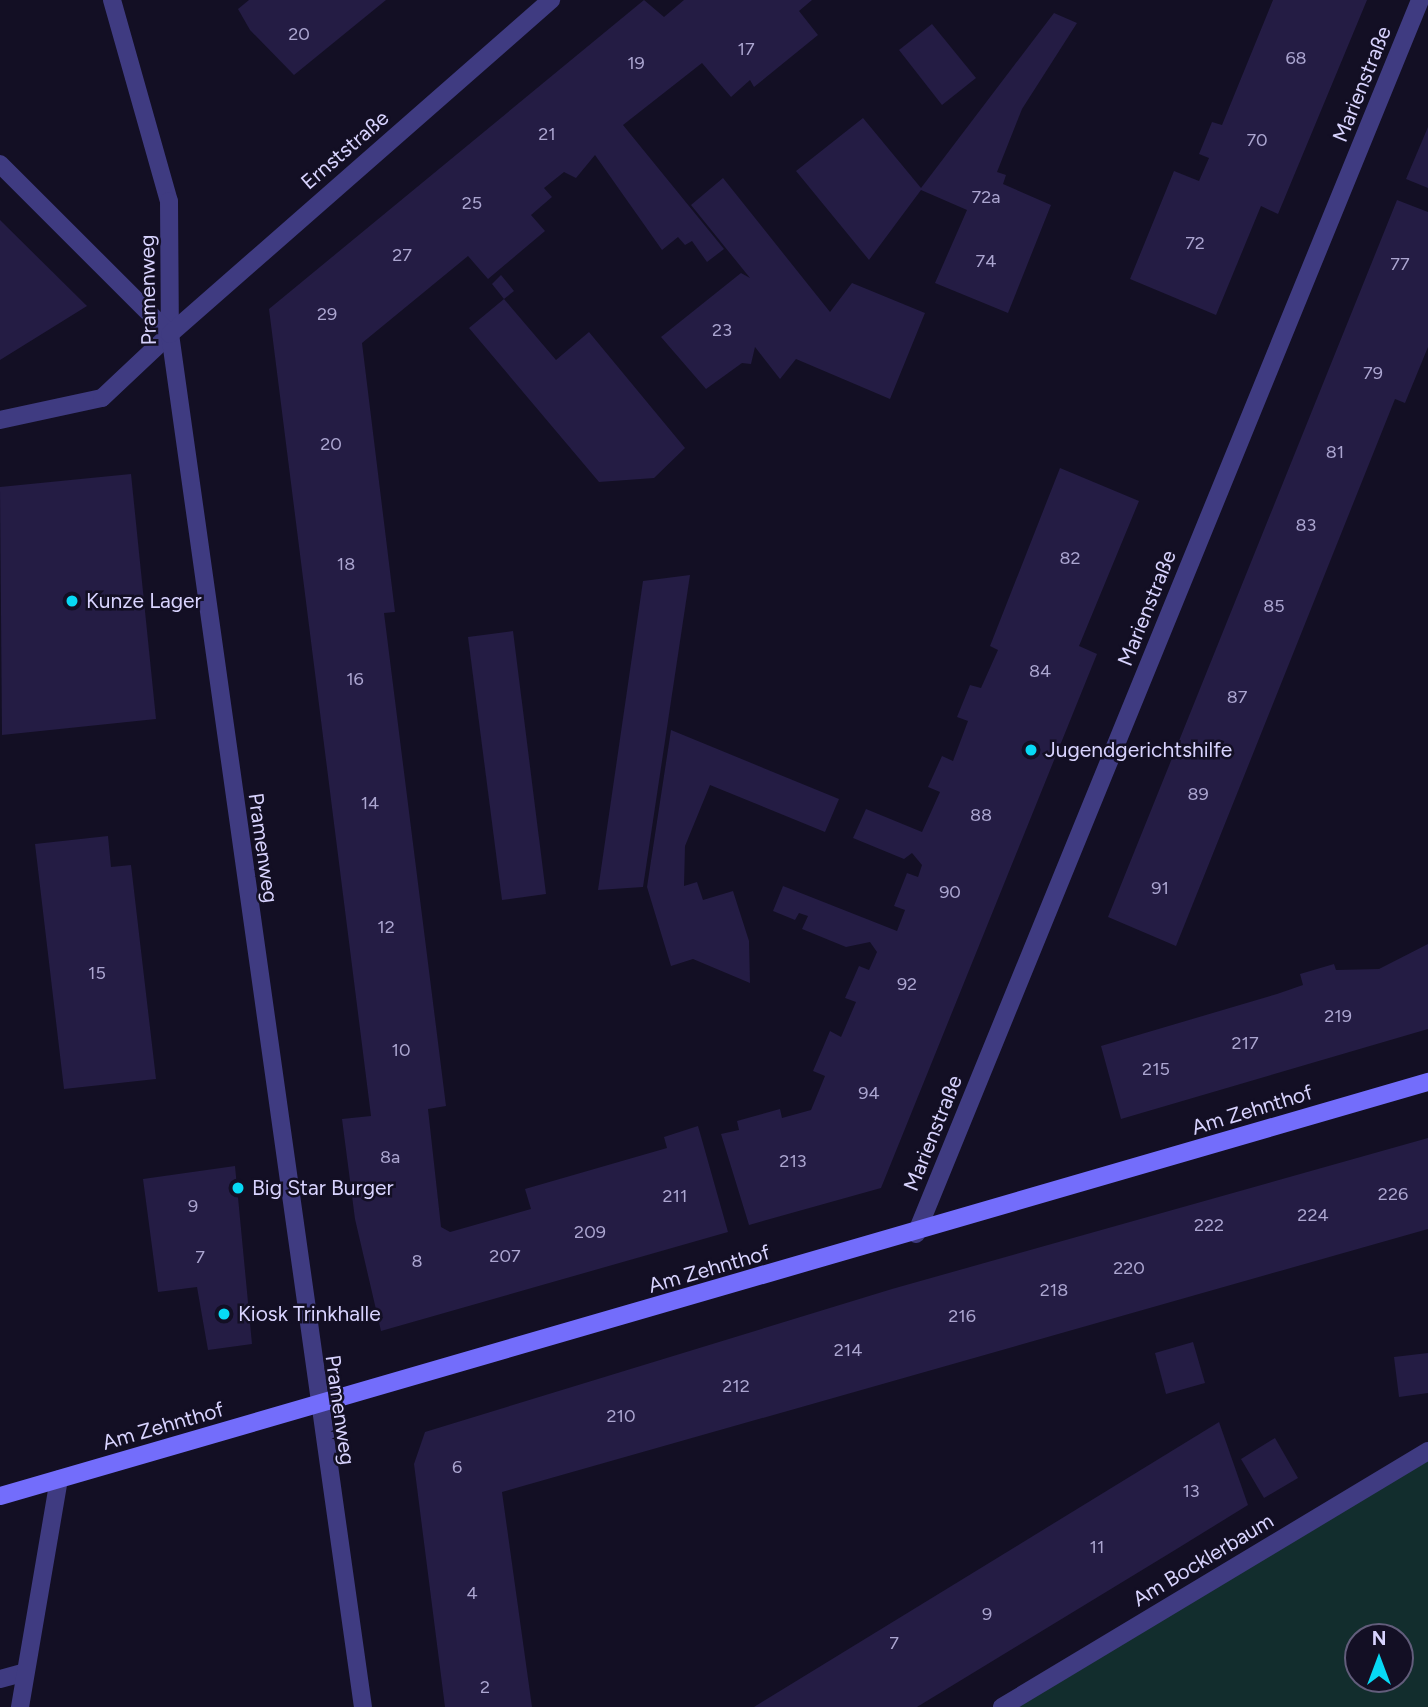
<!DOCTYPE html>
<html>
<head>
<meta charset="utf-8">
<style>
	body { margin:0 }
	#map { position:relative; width:1428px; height:1707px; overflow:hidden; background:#130f24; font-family:Figtree,sans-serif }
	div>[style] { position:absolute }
	.green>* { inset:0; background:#122d2d }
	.building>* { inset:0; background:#241c44 }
	.service>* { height:18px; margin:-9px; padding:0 9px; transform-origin:9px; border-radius:9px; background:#3f3b81 }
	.minor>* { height:18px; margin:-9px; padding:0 9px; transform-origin:9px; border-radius:9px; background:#3f3b81 }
	.secondary>* { height:18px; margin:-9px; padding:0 9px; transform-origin:9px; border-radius:9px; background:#736dfb }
	.dots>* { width:19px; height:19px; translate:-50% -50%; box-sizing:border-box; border:4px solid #130f24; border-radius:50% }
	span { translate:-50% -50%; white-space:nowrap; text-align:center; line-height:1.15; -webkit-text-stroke:5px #130f24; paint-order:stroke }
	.number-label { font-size:18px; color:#aba5d0 }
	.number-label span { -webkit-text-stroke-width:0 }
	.street-label { font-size:21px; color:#d8d3fe }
	.poi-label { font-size:21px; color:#d8d3fe }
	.left { translate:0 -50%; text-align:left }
	.north { position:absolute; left:1344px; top:1623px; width:70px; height:70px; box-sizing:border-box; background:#130f24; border:2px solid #625d7b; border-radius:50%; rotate:0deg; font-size:19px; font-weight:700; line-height:28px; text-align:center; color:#d8d3fe }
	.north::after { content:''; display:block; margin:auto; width:24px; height:32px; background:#07d9f5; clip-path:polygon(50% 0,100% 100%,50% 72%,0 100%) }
</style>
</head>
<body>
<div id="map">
	<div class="green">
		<div style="clip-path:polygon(evenodd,1428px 1456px,1428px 1707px,1008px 1707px,1428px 1456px,1358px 1637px,1400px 1637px,1400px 1679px,1358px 1679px,1358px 1637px)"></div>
	</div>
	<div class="building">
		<div style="clip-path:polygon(249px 0,386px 0,294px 75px,250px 30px,238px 9px)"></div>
		<div style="clip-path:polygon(644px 0,664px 17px,684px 0,812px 0,799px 11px,818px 35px,754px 87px,750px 80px,731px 97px,702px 63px,623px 125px,724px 249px,707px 262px,692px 241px,685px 245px,678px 237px,662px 250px,595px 155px,576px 178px,564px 172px,544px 188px,552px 197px,531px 215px,545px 231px,488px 279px,468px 256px,362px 343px,395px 612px,384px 613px,446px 1106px,428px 1109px,441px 1227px,450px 1232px,531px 1209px,525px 1189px,667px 1148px,664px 1137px,698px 1126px,728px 1232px,381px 1331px,355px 1219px,342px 1119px,371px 1116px,269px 309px)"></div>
		<div style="clip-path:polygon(1273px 0,1367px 0,1278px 214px,1261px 206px,1216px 315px,1130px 279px,1174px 171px,1199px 181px,1209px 158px,1199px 154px,1212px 122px,1222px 125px)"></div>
		<div style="clip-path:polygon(1054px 13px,1077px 23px,1022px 109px,997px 172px,1006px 175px,1003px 184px,1051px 205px,1008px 313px,935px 283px,967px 210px,921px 190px,869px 260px,796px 171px,863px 118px,921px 188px)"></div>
		<div style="clip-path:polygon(932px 24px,976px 78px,942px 105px,899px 50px)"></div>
		<div style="clip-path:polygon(1428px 127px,1428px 188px,1406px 179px)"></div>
		<div style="clip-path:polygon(723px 178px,830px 312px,852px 283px,925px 313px,890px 399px,796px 359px,780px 379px,755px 347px,751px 364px,742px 363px,706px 389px,661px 337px,741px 273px,750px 278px,691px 205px)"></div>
		<div style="clip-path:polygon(1397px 200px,1428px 212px,1428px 347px,1405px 403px,1395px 399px,1176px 946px,1108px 917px)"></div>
		<div style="clip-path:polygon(0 220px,87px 306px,0 360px)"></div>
		<div style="clip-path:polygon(501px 275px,514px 291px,504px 299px,492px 284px)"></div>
		<div style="clip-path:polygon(504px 299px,556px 360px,589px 332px,685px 448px,654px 478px,599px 482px,469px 328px)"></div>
		<div style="clip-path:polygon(1060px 468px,1139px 501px,1079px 646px,1097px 654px,881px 1188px,749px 1225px,721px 1134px,739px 1130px,737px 1121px,780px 1109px,782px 1118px,811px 1110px,825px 1076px,813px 1071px,830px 1031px,841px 1037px,856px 1002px,845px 998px,859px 966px,869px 970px,877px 952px,870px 942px,846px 947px,802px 929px,808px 916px,799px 913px,795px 920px,773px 911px,783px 886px,897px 931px,905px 910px,894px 906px,907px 873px,918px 877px,922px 865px,912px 853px,904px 859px,853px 838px,866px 809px,922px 832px,940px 792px,928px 787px,942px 756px,953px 761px,968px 721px,957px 717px,970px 685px,981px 688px,998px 650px,990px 646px)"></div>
		<div style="clip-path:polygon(131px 474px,156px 719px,2px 735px,0 487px)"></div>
		<div style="clip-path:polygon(690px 575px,643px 887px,598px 890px,643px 581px)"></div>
		<div style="clip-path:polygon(513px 631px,546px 894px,502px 900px,468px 637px)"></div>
		<div style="clip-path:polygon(671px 730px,839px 799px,825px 832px,710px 785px,685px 846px,684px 886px,697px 882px,703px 900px,733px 891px,749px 941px,750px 983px,693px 959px,671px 966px,647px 887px)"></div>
		<div style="clip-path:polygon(108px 836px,111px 867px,131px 865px,156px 1079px,64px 1089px,35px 844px)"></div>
		<div style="clip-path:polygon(1428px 944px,1428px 1029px,1121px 1119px,1101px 1046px,1277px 994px,1303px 985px,1300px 974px,1334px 964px,1336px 970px,1379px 969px)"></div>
		<div style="clip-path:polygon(1428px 1138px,1428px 1229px,502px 1492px,532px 1707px,445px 1707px,414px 1464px,425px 1432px,892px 1289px)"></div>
		<div style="clip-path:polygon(235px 1166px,252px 1344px,208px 1350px,197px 1287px,158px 1292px,143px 1179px)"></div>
		<div style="clip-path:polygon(1193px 1342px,1205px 1383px,1166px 1394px,1155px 1353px)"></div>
		<div style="clip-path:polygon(1428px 1353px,1428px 1393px,1399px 1397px,1394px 1357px)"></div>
		<div style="clip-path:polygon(1219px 1422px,1248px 1505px,1175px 1550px,917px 1707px,754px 1707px)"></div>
		<div style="clip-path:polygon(1275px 1438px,1298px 1478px,1264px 1498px,1241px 1459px)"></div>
	</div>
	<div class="service">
		<div style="left:0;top:420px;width:104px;rotate:-12.2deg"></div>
		<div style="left:102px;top:398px;width:93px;rotate:-43.3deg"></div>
		<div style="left:0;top:1679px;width:23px;rotate:-15deg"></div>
		<div style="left:20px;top:1707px;width:231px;rotate:-80.3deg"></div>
	</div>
	<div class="minor">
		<div style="left:112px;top:0;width:209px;rotate:74.2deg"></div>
		<div style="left:169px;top:201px;width:133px;rotate:89.6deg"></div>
		<div style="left:170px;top:334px;width:1386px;rotate:82deg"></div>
		<div style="left:0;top:164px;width:240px;rotate:45deg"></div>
		<div style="left:170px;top:334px;width:507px;rotate:-41.24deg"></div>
		<div style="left:916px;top:1234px;width:1333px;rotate:-67.78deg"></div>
		<div style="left:1002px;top:1707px;width:497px;rotate:-31deg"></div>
	</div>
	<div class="secondary">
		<div style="left:0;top:1496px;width:1487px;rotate:-16.17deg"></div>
	</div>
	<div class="dots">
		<div style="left:72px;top:601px;background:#07d9f5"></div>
		<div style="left:1031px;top:750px;background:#07d9f5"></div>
		<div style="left:238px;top:1188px;background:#07d9f5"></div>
		<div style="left:224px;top:1314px;background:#07d9f5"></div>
	</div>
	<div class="number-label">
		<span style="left:299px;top:34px">20</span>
		<span style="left:746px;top:49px">17</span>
		<span style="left:1296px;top:58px">68</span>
		<span style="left:636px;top:63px">19</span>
		<span style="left:547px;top:134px">21</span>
		<span style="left:1257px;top:140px">70</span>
		<span style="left:986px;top:197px">72a</span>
		<span style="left:472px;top:203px">25</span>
		<span style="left:1195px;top:243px">72</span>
		<span style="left:402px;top:255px">27</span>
		<span style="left:986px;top:261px">74</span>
		<span style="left:1400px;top:264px">77</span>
		<span style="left:327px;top:314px">29</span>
		<span style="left:722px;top:330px">23</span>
		<span style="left:1373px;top:373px">79</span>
		<span style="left:331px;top:444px">20</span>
		<span style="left:1335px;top:452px">81</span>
		<span style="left:1306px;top:525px">83</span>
		<span style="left:1070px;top:558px">82</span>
		<span style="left:346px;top:564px">18</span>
		<span style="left:1274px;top:606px">85</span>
		<span style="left:1040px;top:671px">84</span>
		<span style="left:355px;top:679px">16</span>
		<span style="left:1237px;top:697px">87</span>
		<span style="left:1198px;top:794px">89</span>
		<span style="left:370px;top:803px">14</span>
		<span style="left:981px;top:815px">88</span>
		<span style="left:1160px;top:888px">91</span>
		<span style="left:950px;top:892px">90</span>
		<span style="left:386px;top:927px">12</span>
		<span style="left:97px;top:973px">15</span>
		<span style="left:907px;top:984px">92</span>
		<span style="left:1338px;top:1016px">219</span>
		<span style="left:1245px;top:1043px">217</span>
		<span style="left:401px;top:1050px">10</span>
		<span style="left:1156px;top:1069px">215</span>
		<span style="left:869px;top:1093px">94</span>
		<span style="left:390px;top:1157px">8a</span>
		<span style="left:793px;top:1161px">213</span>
		<span style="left:1393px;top:1194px">226</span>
		<span style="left:675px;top:1196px">211</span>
		<span style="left:193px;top:1206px">9</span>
		<span style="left:1313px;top:1215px">224</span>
		<span style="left:1209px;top:1225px">222</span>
		<span style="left:590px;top:1232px">209</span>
		<span style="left:505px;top:1256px">207</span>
		<span style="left:200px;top:1257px">7</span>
		<span style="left:417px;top:1261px">8</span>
		<span style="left:1129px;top:1268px">220</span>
		<span style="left:1054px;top:1290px">218</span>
		<span style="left:962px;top:1316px">216</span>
		<span style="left:848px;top:1350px">214</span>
		<span style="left:736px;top:1386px">212</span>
		<span style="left:621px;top:1416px">210</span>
		<span style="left:457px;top:1467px">6</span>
		<span style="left:1191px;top:1491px">13</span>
		<span style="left:1097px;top:1547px">11</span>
		<span style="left:472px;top:1593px">4</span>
		<span style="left:987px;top:1614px">9</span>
		<span style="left:894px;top:1643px">7</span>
		<span style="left:485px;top:1687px">2</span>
	</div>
	<div class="street-label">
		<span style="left:1362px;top:84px;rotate:-68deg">Marienstraße</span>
		<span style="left:345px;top:150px;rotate:-41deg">Ernststraße</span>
		<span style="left:148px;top:290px;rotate:-91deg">Pramenweg</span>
		<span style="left:1147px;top:608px;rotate:-68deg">Marienstraße</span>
		<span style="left:263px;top:848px;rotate:82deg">Pramenweg</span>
		<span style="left:1252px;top:1110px;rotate:-17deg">Am Zehnthof</span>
		<span style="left:933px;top:1133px;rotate:-68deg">Marienstraße</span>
		<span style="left:709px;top:1269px;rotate:-16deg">Am Zehnthof</span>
		<span style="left:340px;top:1410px;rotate:82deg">Pramenweg</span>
		<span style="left:163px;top:1426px;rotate:-16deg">Am Zehnthof</span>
		<span style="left:1203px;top:1560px;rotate:-31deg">Am Bocklerbaum</span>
	</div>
	<div class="poi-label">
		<span class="left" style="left:86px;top:601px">Kunze Lager</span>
		<span class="left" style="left:1045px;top:750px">Jugendgerichtshilfe</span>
		<span class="left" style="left:252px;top:1188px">Big Star Burger</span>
		<span class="left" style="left:238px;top:1314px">Kiosk Trinkhalle</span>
	</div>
	<div class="north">N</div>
</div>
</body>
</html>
